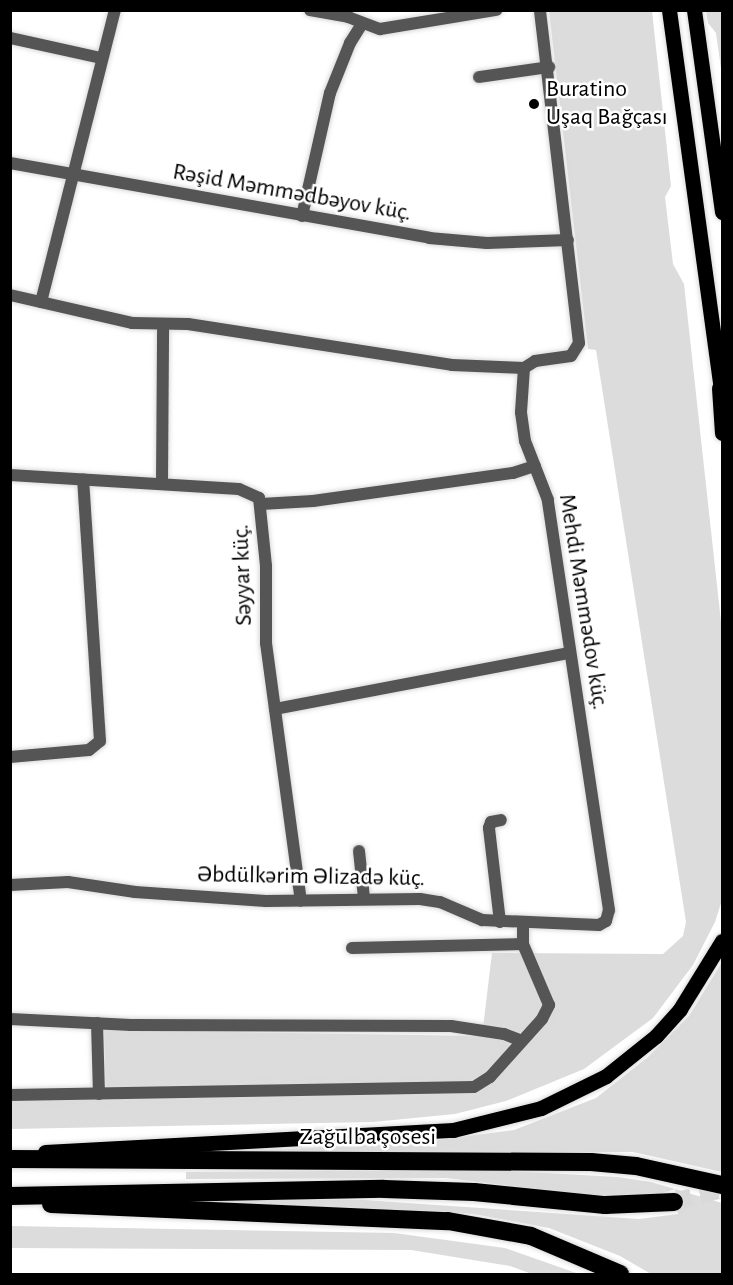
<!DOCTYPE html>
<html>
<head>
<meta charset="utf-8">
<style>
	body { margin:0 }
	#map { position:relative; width:733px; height:1285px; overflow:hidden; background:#fff; font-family:"Alegreya Sans",sans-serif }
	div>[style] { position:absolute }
	.green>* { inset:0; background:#dcdcdc }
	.motorway-tunnel>* { height:18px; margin-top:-9px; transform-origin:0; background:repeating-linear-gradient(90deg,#d9d9d9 0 18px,transparent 0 27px) }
	.roads { filter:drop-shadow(0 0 2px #dbdbdb) drop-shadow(0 0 2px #dbdbdb) }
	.minor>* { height:12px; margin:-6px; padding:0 6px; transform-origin:6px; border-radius:6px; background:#555 }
	.primary>* { height:15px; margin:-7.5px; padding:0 7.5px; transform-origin:7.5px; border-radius:7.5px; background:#000 }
	.motorway>* { height:18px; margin:-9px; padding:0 9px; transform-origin:9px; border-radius:9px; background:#000 }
	.dots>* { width:16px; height:16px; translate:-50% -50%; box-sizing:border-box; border:3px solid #fff; border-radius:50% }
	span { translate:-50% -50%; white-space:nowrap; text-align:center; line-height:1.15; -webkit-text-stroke:5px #fff; paint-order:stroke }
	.poi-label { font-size:24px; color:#000 }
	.left { translate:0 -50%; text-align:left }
	.street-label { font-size:24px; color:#000 }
	.frame { position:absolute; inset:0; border:12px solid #000; pointer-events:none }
</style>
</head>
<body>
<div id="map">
	<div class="green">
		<div style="clip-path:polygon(549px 11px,652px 11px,671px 186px,665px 197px,673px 264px,684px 284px,722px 631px,722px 900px,715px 922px,693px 965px,653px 1018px,584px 1069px,506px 1101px,455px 1114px,373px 1122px,11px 1129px,10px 1101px,106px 1099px,104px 1030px,482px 1036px,492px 953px,663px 954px,683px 936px,686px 922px,596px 350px,588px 349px)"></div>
		<div style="clip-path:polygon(706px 11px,722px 11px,722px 76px,716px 33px,708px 23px)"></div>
		<div style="clip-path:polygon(722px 962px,722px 1172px,633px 1152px,228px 1152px,423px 1142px,514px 1130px,596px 1098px,648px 1057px,689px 1016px)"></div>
		<div style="clip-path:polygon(488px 1170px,618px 1177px,651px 1182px,675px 1189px,722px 1203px,722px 1274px,651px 1274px,620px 1256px,549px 1228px,474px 1214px,205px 1202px,206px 1198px,364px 1200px,639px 1219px,678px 1214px,675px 1189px,660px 1194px,597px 1196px,446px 1178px,186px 1179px,186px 1172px)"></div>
		<div style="clip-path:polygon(11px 1226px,394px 1233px,505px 1248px,579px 1274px,532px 1274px,510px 1266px,411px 1250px,11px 1248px)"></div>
	</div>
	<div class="motorway-tunnel">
		<div style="left:674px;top:1202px;width:50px;rotate:-15.2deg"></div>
	</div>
	<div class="roads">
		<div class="minor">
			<div style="left:310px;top:10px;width:39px;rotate:10deg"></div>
			<div style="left:348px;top:17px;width:34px;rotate:21deg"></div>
			<div style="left:380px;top:29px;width:118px;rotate:-9.3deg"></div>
			<div style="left:10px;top:38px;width:93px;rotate:12.4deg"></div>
			<div style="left:479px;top:77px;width:71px;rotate:-8.1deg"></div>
			<div style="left:10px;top:163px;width:426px;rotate:10.1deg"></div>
			<div style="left:429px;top:238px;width:58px;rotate:4.9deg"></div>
			<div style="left:487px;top:243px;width:81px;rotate:-2.1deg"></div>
			<div style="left:302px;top:216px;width:126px;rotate:-77.2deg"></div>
			<div style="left:330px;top:93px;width:54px;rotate:-68.2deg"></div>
			<div style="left:350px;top:43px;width:22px;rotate:-58deg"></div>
			<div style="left:10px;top:295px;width:125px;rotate:12.9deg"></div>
			<div style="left:132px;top:323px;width:56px;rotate:1deg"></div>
			<div style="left:188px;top:324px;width:267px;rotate:8.8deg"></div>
			<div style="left:452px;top:365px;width:72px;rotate:2.4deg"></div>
			<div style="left:41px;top:302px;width:301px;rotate:-75.8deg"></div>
			<div style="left:10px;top:475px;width:229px;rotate:3.5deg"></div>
			<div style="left:239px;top:489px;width:22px;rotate:24deg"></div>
			<div style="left:259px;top:498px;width:68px;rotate:84.1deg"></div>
			<div style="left:266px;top:566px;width:77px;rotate:90deg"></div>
			<div style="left:266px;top:643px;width:260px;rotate:82.3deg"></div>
			<div style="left:162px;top:483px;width:159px;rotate:-89.6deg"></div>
			<div style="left:261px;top:504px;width:52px;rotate:-3.3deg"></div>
			<div style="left:313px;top:501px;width:202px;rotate:-8deg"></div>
			<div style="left:513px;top:473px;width:23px;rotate:-18deg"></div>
			<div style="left:275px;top:709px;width:299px;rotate:-10.8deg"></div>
			<div style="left:10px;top:757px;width:79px;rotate:-5.1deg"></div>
			<div style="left:89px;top:750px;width:14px;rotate:-39deg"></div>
			<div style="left:100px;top:741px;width:262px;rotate:-93.7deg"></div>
			<div style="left:359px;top:851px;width:47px;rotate:83.9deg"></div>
			<div style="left:10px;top:885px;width:58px;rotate:-3deg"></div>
			<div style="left:68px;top:882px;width:68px;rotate:8.5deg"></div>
			<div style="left:135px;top:892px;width:131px;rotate:3.9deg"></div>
			<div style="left:266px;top:901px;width:154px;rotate:-0.7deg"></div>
			<div style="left:420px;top:899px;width:20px;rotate:9deg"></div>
			<div style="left:440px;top:902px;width:46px;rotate:23.2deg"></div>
			<div style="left:482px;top:920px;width:117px;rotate:2.4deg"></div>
			<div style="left:599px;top:925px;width:8px;rotate:-30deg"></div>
			<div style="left:606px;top:921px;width:11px;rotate:-75deg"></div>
			<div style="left:609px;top:910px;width:415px;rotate:-98.5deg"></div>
			<div style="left:548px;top:500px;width:63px;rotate:-111.3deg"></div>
			<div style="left:525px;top:441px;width:29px;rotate:-98deg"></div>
			<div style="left:521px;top:412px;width:44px;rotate:-86.1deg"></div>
			<div style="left:524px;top:368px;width:13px;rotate:-32deg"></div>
			<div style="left:535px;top:361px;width:36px;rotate:-8deg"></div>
			<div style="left:571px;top:356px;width:15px;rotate:-58deg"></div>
			<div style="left:579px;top:343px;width:335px;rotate:-96.7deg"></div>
			<div style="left:500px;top:922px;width:95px;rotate:-96.7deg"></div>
			<div style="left:489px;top:828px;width:6px;rotate:-72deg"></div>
			<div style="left:491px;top:822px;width:10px;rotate:-11deg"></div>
			<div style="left:352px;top:948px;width:171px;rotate:-1.3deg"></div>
			<div style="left:10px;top:1019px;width:121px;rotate:2.8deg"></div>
			<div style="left:131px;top:1025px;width:320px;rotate:0.2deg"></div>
			<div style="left:451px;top:1026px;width:54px;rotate:8.6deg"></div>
			<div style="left:504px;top:1034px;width:19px;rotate:21deg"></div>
			<div style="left:97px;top:1023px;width:71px;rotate:88.4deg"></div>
			<div style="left:10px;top:1095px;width:464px;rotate:-1deg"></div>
			<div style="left:474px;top:1087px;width:19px;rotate:-32deg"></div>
			<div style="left:490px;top:1077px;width:78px;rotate:-48.1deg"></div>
			<div style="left:542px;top:1019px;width:16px;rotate:-63deg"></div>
			<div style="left:549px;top:1005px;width:66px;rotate:-113.1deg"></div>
			<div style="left:523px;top:944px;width:22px;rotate:-90deg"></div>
		</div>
		<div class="primary">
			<div style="left:669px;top:10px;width:393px;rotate:82.2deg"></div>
			<div style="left:694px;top:10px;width:204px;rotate:82.1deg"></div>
			<div style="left:719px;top:388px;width:45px;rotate:86.2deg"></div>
			<div style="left:45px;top:1152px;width:409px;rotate:-3.1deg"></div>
			<div style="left:453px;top:1130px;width:91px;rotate:-14deg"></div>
			<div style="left:541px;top:1108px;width:72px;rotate:-26.2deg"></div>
			<div style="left:606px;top:1076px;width:64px;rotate:-38.7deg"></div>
			<div style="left:656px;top:1036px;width:36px;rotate:-48deg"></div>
			<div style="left:680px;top:1009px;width:80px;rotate:-58.3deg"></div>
		</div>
		<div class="motorway">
			<div style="left:10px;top:1159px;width:581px;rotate:0.3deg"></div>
			<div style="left:591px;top:1162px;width:45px;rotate:5.1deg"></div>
			<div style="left:636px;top:1166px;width:88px;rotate:12.5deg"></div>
			<div style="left:10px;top:1196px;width:374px;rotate:-1.1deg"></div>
			<div style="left:384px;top:1189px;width:90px;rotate:1.9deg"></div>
			<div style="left:474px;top:1192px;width:132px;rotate:5.7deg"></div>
			<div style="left:605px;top:1205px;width:69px;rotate:-2.5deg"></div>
			<div style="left:51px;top:1204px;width:397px;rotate:2.5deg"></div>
			<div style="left:448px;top:1221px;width:84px;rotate:10.2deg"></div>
			<div style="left:531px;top:1236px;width:97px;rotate:23.1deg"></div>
		</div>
	</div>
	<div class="dots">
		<div style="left:534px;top:104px;background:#000"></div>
	</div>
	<div class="poi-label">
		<span class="left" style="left:546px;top:104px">Buratino<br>Uşaq Bağçası</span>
	</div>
	<div class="street-label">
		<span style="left:292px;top:193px;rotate:10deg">Rəşid Məmmədbəyov küç.</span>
		<span style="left:243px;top:575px;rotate:-92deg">Səyyar küç.</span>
		<span style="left:583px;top:602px;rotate:81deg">Mehdi Məmmədov küç.</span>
		<span style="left:311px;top:877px;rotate:1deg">Əbdülkərim Əlizadə küç.</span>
		<span style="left:368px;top:1138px">Zağulba şosesi</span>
	</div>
	<div class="frame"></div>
</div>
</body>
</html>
